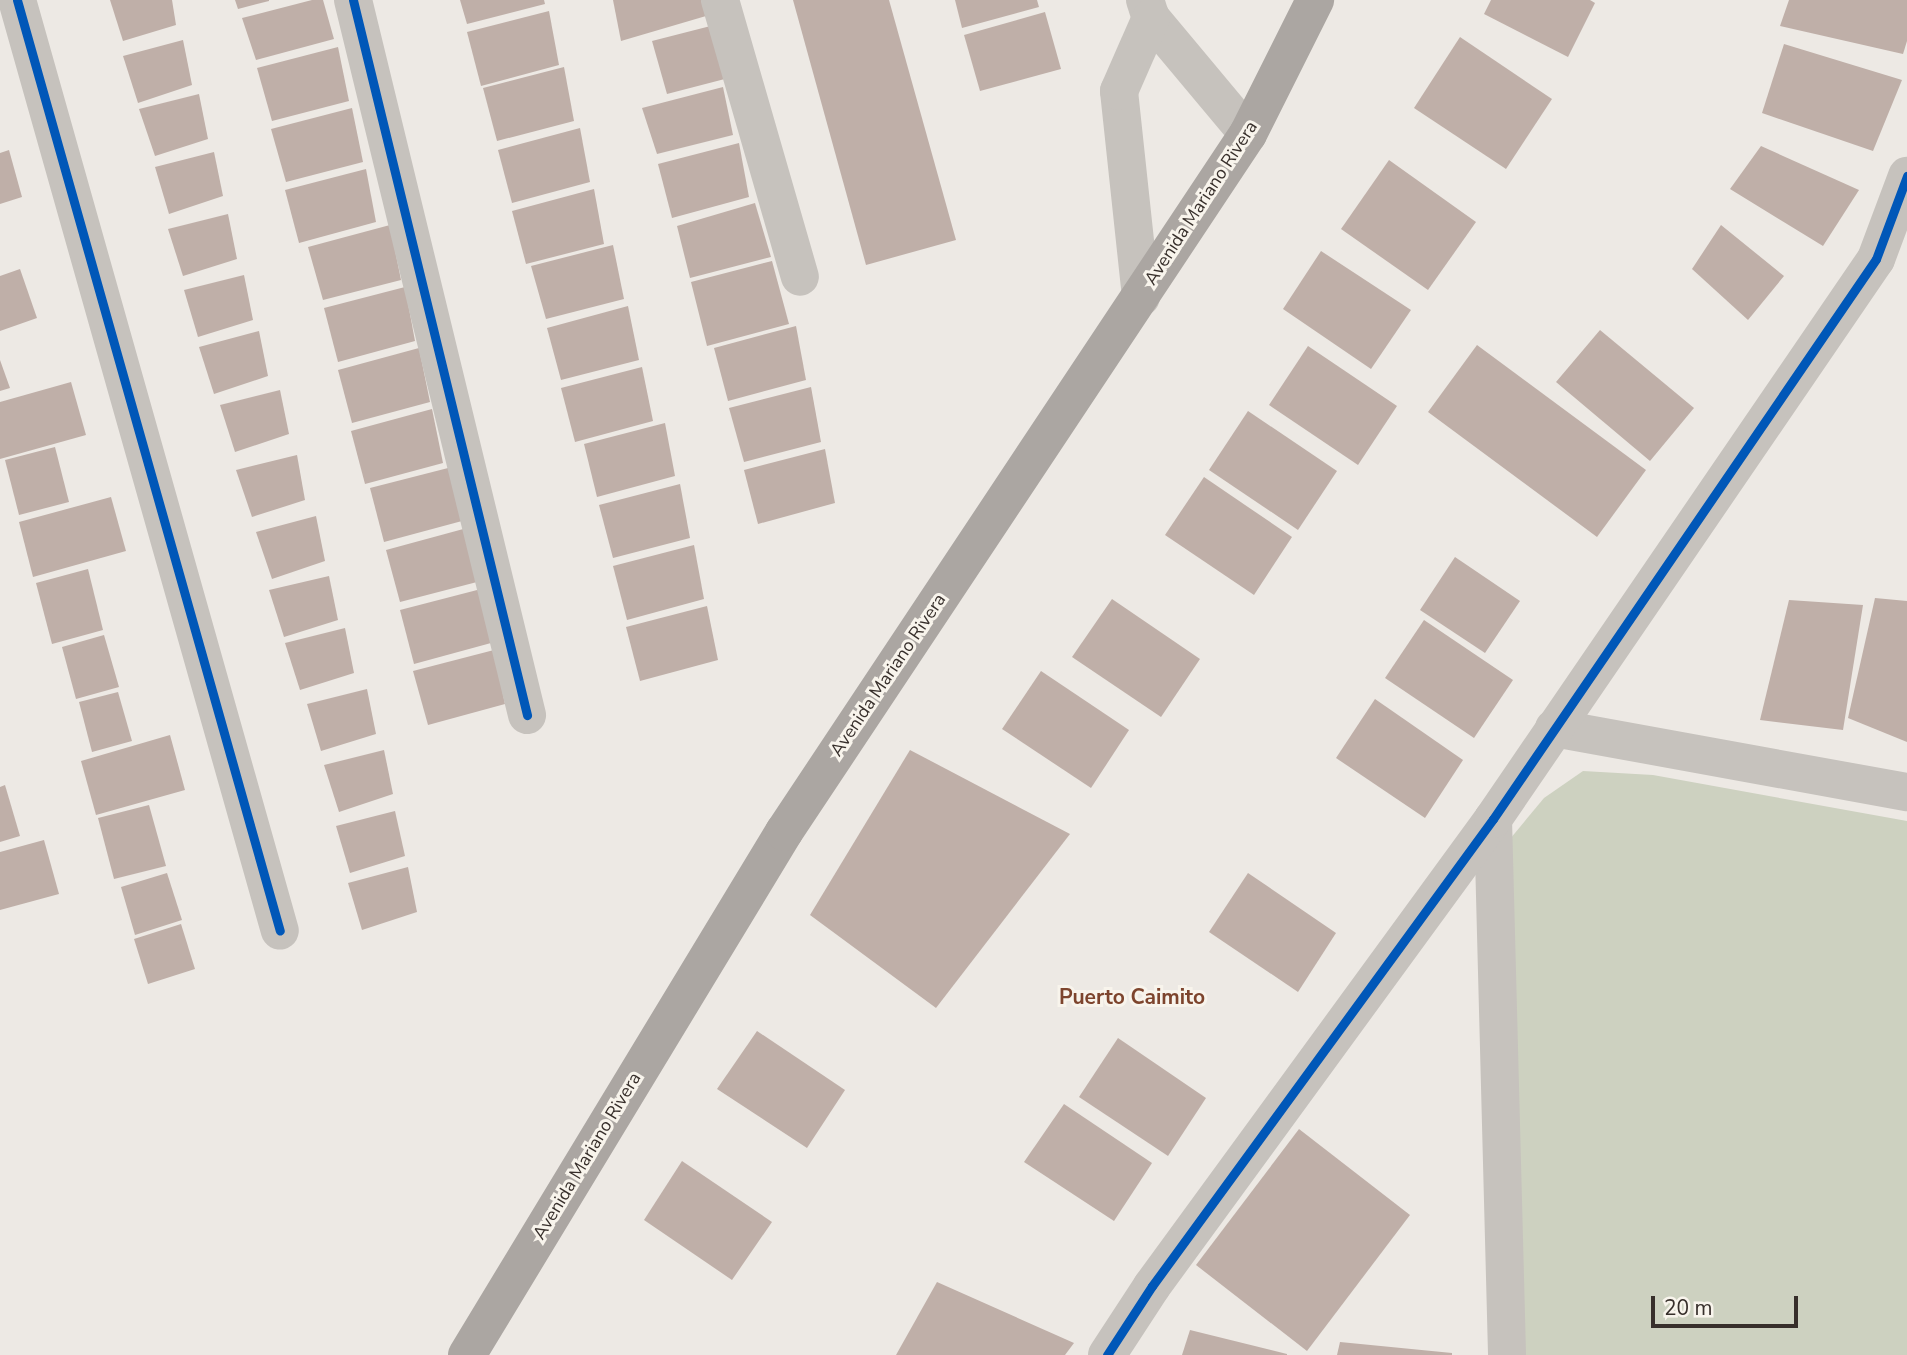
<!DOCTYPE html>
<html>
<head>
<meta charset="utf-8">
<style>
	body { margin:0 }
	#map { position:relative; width:1907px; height:1355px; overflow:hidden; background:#ede9e4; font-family:"Nunito Sans",sans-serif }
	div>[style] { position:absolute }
	.green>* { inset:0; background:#cdd1c0 }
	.building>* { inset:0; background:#bfafa8 }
	.minor>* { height:38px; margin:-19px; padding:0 19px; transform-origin:19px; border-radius:19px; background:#c6c2bd }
	.major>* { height:38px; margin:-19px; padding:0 19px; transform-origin:19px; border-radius:19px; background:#aba6a2 }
	.cycleway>* { height:9px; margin:-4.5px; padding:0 4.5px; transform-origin:4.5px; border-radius:4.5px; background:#0057b8 }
	span { translate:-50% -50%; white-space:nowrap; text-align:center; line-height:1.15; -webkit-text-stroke:6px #f8f4ec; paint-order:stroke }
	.street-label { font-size:18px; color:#372f2b }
	.quarter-label { font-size:21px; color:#7d442d; font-weight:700 }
	.scale { position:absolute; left:1651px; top:1296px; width:147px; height:32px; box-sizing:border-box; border:4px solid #372f2b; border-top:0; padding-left:9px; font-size:21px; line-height:24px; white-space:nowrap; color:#372f2b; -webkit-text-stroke:5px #f8f4ec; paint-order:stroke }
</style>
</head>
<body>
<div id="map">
	<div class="green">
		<div style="clip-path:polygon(1583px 771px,1653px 775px,1907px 821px,1907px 1355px,1504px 1355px,1505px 845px,1544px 798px)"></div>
	</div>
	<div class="building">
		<div style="clip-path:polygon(110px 0,172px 0,176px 25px,123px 41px)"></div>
		<div style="clip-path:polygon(235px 0,269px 0,269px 1px,238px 9px)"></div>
		<div style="clip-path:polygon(312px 0,323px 0,334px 39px,256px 60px,242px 18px)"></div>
		<div style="clip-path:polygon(460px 0,544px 0,545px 4px,467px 24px)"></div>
		<div style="clip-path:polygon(613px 0,701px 0,706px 16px,621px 41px)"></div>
		<div style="clip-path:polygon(793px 0,889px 0,956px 240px,866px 265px)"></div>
		<div style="clip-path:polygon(955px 0,1037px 0,1039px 7px,962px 28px)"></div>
		<div style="clip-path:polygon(1491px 0,1590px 0,1595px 3px,1568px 57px,1484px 14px)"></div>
		<div style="clip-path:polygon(1789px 0,1907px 0,1907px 41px,1903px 54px,1780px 26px)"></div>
		<div style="clip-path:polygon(549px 11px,559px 65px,481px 86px,467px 32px)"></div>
		<div style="clip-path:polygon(1045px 12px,1061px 69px,980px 91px,964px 35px)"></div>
		<div style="clip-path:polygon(734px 20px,744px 74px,667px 94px,652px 41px)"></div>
		<div style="clip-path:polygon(1460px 37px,1552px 99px,1506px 169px,1414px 108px)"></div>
		<div style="clip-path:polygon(183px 40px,192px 85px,138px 103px,123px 56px)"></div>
		<div style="clip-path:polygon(1784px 44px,1902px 80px,1873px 151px,1762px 113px)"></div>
		<div style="clip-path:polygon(338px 47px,349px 101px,272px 121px,257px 68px)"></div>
		<div style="clip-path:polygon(564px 67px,574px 121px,497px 141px,483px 88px)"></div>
		<div style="clip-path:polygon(723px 87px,733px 135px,657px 154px,642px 108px)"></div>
		<div style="clip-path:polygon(199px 94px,208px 139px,155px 156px,139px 109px)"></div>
		<div style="clip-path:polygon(352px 108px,363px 162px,286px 182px,271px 129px)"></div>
		<div style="clip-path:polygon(580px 128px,590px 182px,512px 203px,498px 150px)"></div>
		<div style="clip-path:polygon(739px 143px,749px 197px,672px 218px,658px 164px)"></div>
		<div style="clip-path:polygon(1761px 146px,1859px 190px,1823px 246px,1730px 189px)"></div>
		<div style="clip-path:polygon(9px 150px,22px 197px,0 204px,0 153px)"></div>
		<div style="clip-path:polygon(214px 152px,223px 196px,169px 214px,155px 167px)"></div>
		<div style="clip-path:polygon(1389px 160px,1476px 222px,1428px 290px,1341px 229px)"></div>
		<div style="clip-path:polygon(366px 169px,376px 222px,299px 243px,285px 190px)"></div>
		<div style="clip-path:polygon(594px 189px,604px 244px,526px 264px,512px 211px)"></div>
		<div style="clip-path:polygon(755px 203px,771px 257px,690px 278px,677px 226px)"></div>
		<div style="clip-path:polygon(228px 214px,237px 259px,183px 276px,168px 229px)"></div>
		<div style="clip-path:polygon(390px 225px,401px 280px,323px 300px,308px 247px)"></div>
		<div style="clip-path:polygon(1721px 225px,1784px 276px,1748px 320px,1692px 269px)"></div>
		<div style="clip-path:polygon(613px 245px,624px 299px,546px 319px,531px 266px)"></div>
		<div style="clip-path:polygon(1321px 251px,1411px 310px,1371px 369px,1283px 309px)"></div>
		<div style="clip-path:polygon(772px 261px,789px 324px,707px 346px,691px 282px)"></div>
		<div style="clip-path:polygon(20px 269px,37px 318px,0 331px,0 276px)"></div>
		<div style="clip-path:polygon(244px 275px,253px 320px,198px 337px,184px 290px)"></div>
		<div style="clip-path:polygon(405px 287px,415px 341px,338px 362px,324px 308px)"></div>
		<div style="clip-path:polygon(628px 306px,639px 360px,561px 380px,547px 328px)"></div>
		<div style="clip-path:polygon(796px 326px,806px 380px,728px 401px,714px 348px)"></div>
		<div style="clip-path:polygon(1600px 330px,1694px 408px,1650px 461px,1556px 382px)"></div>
		<div style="clip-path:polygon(259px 331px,268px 376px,214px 394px,199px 347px)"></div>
		<div style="clip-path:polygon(1477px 345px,1646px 470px,1597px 537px,1428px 412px)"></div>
		<div style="clip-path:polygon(1308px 346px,1397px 406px,1358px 465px,1269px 405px)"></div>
		<div style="clip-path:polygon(419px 348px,430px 402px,352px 423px,338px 370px)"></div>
		<div style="clip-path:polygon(0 360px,10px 388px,0 391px)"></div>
		<div style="clip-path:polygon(642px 367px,653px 421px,575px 442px,561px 388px)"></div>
		<div style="clip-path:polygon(71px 382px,86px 435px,0 459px,0 402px)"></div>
		<div style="clip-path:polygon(811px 387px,821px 442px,744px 462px,729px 408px)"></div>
		<div style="clip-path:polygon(280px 390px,289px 434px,235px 452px,220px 405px)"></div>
		<div style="clip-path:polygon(432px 409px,443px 463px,365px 484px,351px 431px)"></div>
		<div style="clip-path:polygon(1248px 411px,1337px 471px,1298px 530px,1209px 470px)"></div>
		<div style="clip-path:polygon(665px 423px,675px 476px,597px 497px,584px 444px)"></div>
		<div style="clip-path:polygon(55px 447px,69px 502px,19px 515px,5px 460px)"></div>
		<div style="clip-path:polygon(825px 449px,835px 503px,758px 524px,744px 470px)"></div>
		<div style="clip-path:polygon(297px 455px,305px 500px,252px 517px,236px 470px)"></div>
		<div style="clip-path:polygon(452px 467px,462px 521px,384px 542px,370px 488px)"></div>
		<div style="clip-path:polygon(1204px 477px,1292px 537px,1254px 595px,1165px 535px)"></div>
		<div style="clip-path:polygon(680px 484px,690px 538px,613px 558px,599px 505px)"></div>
		<div style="clip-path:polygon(111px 497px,126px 551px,33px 577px,19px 522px)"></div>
		<div style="clip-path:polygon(316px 516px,325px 561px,272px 579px,256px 532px)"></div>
		<div style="clip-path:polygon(467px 528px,477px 582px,400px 602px,386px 550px)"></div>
		<div style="clip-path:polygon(694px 545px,704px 599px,627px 620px,613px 566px)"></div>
		<div style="clip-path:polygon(1455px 557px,1520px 601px,1485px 653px,1420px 610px)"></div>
		<div style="clip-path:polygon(88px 569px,103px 630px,52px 644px,36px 583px)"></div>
		<div style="clip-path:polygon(329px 576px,338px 620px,284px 637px,269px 590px)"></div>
		<div style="clip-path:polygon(481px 589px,491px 643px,414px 664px,400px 610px)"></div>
		<div style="clip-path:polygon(1875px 598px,1907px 601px,1907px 742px,1848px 718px)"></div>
		<div style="clip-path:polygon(1112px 599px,1200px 659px,1161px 717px,1072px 657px)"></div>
		<div style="clip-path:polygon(1789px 600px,1863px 605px,1843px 730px,1760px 720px)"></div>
		<div style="clip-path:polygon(707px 606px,718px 660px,640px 681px,626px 627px)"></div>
		<div style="clip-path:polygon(1424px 620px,1513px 680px,1474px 738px,1385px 678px)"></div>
		<div style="clip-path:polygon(345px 628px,354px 673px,300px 690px,285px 643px)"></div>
		<div style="clip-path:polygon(104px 635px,119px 687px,76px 699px,62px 647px)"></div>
		<div style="clip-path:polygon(494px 650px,505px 704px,428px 725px,413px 671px)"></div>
		<div style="clip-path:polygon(1041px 671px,1129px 730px,1091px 788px,1002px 729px)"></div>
		<div style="clip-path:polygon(367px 689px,376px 734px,321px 751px,307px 704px)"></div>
		<div style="clip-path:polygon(118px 692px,132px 741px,92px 752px,79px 702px)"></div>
		<div style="clip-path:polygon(1375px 699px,1463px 760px,1425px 818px,1336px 758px)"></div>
		<div style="clip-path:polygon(170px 735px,185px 790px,96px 815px,81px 761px)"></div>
		<div style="clip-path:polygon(384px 750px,393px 794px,339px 812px,324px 765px)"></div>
		<div style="clip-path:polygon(910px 750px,1070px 834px,936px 1008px,810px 915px)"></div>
		<div style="clip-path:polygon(5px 785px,20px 836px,0 842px,0 787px)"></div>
		<div style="clip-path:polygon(149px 805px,166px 866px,114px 879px,98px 818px)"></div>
		<div style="clip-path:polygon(395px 811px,405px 856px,350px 873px,336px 826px)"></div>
		<div style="clip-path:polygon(44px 840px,59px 894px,0 910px,0 852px)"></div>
		<div style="clip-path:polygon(408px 867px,417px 912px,362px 930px,348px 883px)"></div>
		<div style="clip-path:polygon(167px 873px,182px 920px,135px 935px,121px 887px)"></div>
		<div style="clip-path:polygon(1248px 873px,1336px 933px,1298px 992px,1209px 932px)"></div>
		<div style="clip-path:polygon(181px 924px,195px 969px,148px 984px,134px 939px)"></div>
		<div style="clip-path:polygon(757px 1031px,845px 1090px,807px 1148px,717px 1089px)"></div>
		<div style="clip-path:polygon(1118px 1038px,1206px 1098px,1168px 1156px,1079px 1097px)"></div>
		<div style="clip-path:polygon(1064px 1104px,1152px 1163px,1114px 1221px,1024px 1162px)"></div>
		<div style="clip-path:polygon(1299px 1129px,1410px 1215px,1307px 1351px,1196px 1265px)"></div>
		<div style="clip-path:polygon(682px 1161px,772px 1222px,732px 1280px,644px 1220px)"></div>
		<div style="clip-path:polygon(937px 1282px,1074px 1343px,1065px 1355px,896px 1355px)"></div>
		<div style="clip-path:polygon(1190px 1330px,1287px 1354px,1287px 1355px,1182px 1355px)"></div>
		<div style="clip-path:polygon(1340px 1342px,1452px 1353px,1452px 1355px,1337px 1355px)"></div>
	</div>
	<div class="minor">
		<div style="left:17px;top:0;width:967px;rotate:74.23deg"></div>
		<div style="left:353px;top:0;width:736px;rotate:76.32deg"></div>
		<div style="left:720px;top:0;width:288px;rotate:73.9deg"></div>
		<div style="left:1145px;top:0;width:19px;rotate:72deg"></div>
		<div style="left:1151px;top:18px;width:151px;rotate:50.1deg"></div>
		<div style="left:1141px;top:297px;width:207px;rotate:-96.1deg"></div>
		<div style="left:1119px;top:91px;width:80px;rotate:-66.3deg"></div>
		<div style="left:1554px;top:728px;width:359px;rotate:10.3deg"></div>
		<div style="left:1493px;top:819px;width:536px;rotate:88.5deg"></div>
		<div style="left:1107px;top:1355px;width:82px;rotate:-56.9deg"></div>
		<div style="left:1152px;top:1286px;width:578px;rotate:-53.86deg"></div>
		<div style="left:1493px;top:819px;width:678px;rotate:-55.63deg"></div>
		<div style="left:1876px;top:259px;width:89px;rotate:-69.5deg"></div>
	</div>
	<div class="major">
		<div style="left:467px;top:1355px;width:612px;rotate:-58.78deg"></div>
		<div style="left:784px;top:832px;width:838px;rotate:-56.39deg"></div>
		<div style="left:1248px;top:134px;width:150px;rotate:-63.4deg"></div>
	</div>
	<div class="cycleway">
		<div style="left:17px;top:0;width:967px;rotate:74.23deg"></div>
		<div style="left:353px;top:0;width:736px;rotate:76.32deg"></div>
		<div style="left:1107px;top:1355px;width:82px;rotate:-56.9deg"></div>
		<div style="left:1152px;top:1286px;width:578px;rotate:-53.86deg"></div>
		<div style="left:1493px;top:819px;width:678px;rotate:-55.63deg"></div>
		<div style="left:1876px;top:259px;width:89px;rotate:-69.5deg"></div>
	</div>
	<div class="street-label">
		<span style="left:1201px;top:203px;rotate:-57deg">Avenida Mariano Rivera</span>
		<span style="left:888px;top:675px;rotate:-56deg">Avenida Mariano Rivera</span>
		<span style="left:587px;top:1156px;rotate:-59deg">Avenida Mariano Rivera</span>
	</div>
	<div class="quarter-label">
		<span style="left:1132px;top:997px">Puerto Caimito</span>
	</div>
	<div class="scale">20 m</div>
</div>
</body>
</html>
